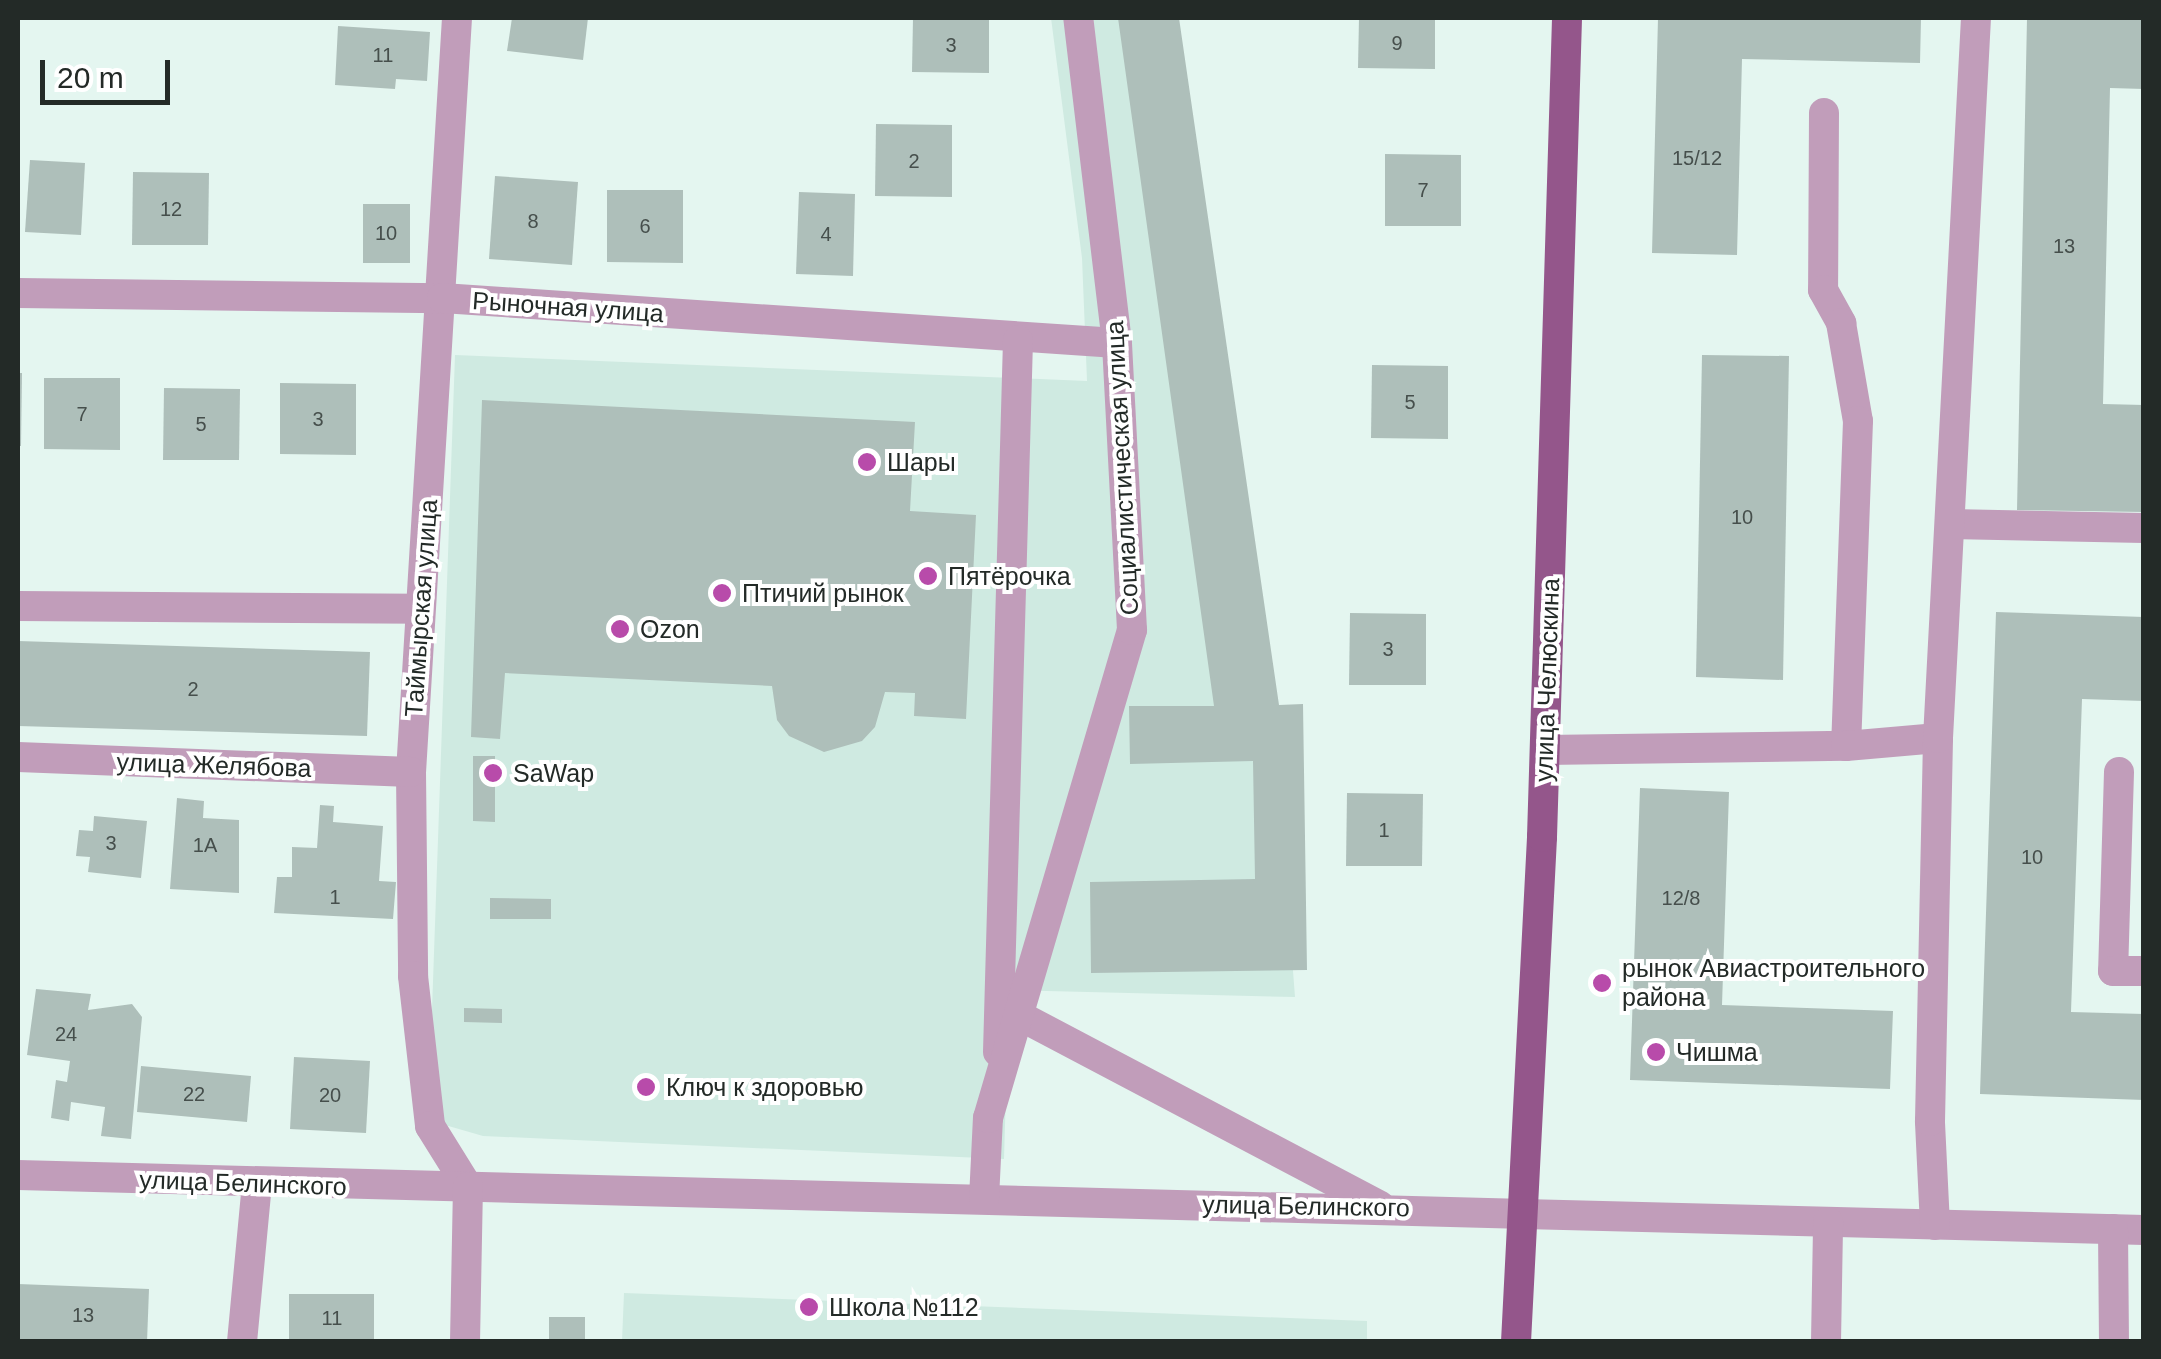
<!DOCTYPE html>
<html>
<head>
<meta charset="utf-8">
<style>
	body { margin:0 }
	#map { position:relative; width:2161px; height:1359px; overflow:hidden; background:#e4f6f0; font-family:Helvetica,sans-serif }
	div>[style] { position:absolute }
	.built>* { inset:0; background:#cfeae1 }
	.building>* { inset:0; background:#aebfba }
	.minor>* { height:30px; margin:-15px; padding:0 15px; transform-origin:15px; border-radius:15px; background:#c19dba }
	.major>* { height:30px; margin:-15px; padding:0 15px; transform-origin:15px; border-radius:15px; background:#94568b }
	.dots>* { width:28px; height:28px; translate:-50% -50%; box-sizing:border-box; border:5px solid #fff; border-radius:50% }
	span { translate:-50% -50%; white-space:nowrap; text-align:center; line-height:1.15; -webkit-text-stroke:8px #fff; paint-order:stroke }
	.number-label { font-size:20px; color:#464f4c }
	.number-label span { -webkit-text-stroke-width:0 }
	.street-label { font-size:25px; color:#232a27 }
	.poi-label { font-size:25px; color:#232a27 }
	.left { translate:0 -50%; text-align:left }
	.frame { position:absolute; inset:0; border:20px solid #232a27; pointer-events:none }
	.scale { position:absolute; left:40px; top:60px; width:130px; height:45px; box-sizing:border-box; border:5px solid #232a27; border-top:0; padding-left:12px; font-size:30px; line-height:35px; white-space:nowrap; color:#232a27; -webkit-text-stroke:8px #fff; paint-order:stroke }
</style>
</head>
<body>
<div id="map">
	<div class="built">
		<div style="clip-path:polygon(1051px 18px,1156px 18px,1276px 747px,1295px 997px,1009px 990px,1004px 1159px,483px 1136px,445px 1125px,430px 1067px,455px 355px,1087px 381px,1082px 258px)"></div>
		<div style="clip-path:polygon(624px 1293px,1367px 1321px,1367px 1341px,622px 1341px)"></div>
	</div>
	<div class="building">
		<div style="clip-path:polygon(512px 18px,588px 18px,583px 60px,507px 51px)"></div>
		<div style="clip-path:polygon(913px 18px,989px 18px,989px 73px,912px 72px)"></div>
		<div style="clip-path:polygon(1118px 18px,1179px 18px,1279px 705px,1303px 704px,1307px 970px,1091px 973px,1090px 882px,1255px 879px,1253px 761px,1130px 764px,1129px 706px,1214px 706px)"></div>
		<div style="clip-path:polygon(1359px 18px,1435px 18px,1435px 69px,1358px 68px)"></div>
		<div style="clip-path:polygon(1658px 18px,1921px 18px,1920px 63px,1742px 59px,1737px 255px,1652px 253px)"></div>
		<div style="clip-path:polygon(2027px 18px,2144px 18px,2144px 89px,2110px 88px,2103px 404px,2144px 405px,2144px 512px,2017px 510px)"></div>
		<div style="clip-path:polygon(338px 26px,430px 32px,427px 81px,396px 79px,395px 89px,335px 85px)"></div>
		<div style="clip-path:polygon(876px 124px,952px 125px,952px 197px,875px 196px)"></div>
		<div style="clip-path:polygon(1385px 154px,1461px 155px,1461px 226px,1385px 226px)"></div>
		<div style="clip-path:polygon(30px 160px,85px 163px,81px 235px,25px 232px)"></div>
		<div style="clip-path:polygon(133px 172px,209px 173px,208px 245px,132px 245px)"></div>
		<div style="clip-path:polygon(495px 176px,578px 182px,572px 265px,489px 259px)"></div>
		<div style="clip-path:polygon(607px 190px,683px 190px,683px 263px,607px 262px)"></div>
		<div style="clip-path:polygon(799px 192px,855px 194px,853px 276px,796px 274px)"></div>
		<div style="clip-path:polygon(363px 204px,410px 204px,410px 263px,363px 263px)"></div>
		<div style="clip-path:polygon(1702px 355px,1789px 356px,1783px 680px,1696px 677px)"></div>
		<div style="clip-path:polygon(1372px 365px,1448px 366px,1448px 439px,1371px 438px)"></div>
		<div style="clip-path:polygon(18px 373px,22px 373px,21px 446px,18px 446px)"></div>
		<div style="clip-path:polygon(44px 378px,120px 378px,120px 450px,44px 449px)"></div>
		<div style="clip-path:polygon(280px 383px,356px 384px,356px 455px,280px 454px)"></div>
		<div style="clip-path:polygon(164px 388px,240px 389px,239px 460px,163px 460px)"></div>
		<div style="clip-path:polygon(482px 400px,915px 422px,910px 511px,976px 515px,966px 719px,914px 716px,915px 693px,885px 692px,875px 727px,862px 741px,824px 752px,789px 736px,777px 720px,772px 686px,505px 673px,500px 739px,471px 737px)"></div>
		<div style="clip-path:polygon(1996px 612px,2144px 617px,2144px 701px,2082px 699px,2071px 1012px,2144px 1014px,2144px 1100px,1980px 1094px)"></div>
		<div style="clip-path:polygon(1350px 613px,1426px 614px,1426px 685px,1349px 685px)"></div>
		<div style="clip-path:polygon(18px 641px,370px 652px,367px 736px,18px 726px)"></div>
		<div style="clip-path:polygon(473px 756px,495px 756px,495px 822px,473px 821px)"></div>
		<div style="clip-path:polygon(1640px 788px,1729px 792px,1722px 1005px,1893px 1011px,1890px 1089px,1630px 1080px)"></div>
		<div style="clip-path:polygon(1347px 793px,1423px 794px,1422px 866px,1346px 866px)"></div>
		<div style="clip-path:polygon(177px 798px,204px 801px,203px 818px,239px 820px,239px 893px,170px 889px)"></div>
		<div style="clip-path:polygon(320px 805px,334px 806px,333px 822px,383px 826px,379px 881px,396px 882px,393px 919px,274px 913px,277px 877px,292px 877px,292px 847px,317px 848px)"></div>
		<div style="clip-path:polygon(94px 816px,147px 821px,141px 878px,88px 872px,90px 857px,76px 856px,79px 830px,93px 831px)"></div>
		<div style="clip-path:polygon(490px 898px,551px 899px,551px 919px,490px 919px)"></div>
		<div style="clip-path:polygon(36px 989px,91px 994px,88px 1010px,132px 1004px,142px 1017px,131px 1139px,101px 1136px,105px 1107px,71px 1102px,69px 1121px,51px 1118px,56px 1080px,67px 1082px,70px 1061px,27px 1055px)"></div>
		<div style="clip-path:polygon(464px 1008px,502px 1009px,502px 1023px,464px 1022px)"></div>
		<div style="clip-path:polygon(294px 1057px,370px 1061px,366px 1133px,290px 1129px)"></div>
		<div style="clip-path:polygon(141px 1066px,251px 1076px,247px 1122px,137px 1112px)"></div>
		<div style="clip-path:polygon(18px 1284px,149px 1289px,147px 1342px,18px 1342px)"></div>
		<div style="clip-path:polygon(289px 1294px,374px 1294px,374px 1342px,289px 1342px)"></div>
		<div style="clip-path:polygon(549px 1317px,585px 1317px,585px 1342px,549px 1342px)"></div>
	</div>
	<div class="minor">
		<div style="left:457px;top:18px;width:755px;rotate:93.49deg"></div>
		<div style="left:411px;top:772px;width:204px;rotate:89.4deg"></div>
		<div style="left:413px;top:976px;width:151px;rotate:83.5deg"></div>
		<div style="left:430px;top:1126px;width:72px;rotate:58.1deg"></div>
		<div style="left:1824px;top:113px;width:177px;rotate:90.3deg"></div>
		<div style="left:1823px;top:290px;width:38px;rotate:61deg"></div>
		<div style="left:1841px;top:323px;width:99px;rotate:80.2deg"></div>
		<div style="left:1858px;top:421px;width:325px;rotate:92.1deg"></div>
		<div style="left:18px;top:293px;width:424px;rotate:0.7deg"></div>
		<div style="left:442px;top:298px;width:676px;rotate:3.81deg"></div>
		<div style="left:1950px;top:524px;width:194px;rotate:1.2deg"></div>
		<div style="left:18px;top:606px;width:402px;rotate:0.4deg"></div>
		<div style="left:1545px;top:750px;width:301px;rotate:-0.8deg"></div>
		<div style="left:1846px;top:746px;width:92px;rotate:-5deg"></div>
		<div style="left:18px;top:757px;width:393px;rotate:2.2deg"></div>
		<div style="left:2119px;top:772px;width:199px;rotate:91.7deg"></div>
		<div style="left:2113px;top:971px;width:31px"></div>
		<div style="left:1020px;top:1016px;width:407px;rotate:27.8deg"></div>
		<div style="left:998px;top:1052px;width:712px;rotate:-88.39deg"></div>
		<div style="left:18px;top:1175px;width:2127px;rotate:1.48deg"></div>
		<div style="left:984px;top:1199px;width:81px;rotate:-87.2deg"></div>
		<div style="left:988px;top:1118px;width:509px;rotate:-73.56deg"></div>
		<div style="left:1132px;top:630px;width:287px;rotate:-93deg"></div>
		<div style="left:1117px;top:343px;width:327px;rotate:-96.8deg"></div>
		<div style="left:1935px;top:1225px;width:104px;rotate:-92.8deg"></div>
		<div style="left:1930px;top:1121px;width:383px;rotate:-88.8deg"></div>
		<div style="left:1938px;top:738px;width:721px;rotate:-86.98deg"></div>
		<div style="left:2113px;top:1229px;width:113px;rotate:89.5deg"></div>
		<div style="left:242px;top:1342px;width:159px;rotate:-84.6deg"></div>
		<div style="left:465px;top:1342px;width:155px;rotate:-88.9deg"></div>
		<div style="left:1826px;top:1342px;width:120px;rotate:-89deg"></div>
	</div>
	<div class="major">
		<div style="left:1516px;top:1342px;width:506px;rotate:-87.05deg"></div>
		<div style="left:1542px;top:837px;width:819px;rotate:-88.25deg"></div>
	</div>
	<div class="dots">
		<div style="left:867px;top:462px;background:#b84baa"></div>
		<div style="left:928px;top:576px;background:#b84baa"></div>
		<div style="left:722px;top:593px;background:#b84baa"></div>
		<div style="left:620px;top:629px;background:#b84baa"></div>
		<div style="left:493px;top:773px;background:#b84baa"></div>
		<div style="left:1602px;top:983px;background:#b84baa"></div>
		<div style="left:1656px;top:1052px;background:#b84baa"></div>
		<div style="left:646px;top:1087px;background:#b84baa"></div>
		<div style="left:809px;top:1307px;background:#b84baa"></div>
	</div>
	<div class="number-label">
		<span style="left:1397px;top:43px">9</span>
		<span style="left:951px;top:45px">3</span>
		<span style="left:383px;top:55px">11</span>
		<span style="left:1697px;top:158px">15/12</span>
		<span style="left:914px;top:161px">2</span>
		<span style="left:1423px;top:190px">7</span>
		<span style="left:171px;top:209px">12</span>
		<span style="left:533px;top:221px">8</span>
		<span style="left:645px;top:226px">6</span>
		<span style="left:386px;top:233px">10</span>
		<span style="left:826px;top:234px">4</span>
		<span style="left:2064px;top:246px">13</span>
		<span style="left:1410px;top:402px">5</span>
		<span style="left:82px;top:414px">7</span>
		<span style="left:318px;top:419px">3</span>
		<span style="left:201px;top:424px">5</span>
		<span style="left:1742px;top:517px">10</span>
		<span style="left:1388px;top:649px">3</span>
		<span style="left:193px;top:689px">2</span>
		<span style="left:1384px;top:830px">1</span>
		<span style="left:111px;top:843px">3</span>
		<span style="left:205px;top:845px">1А</span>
		<span style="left:2032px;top:857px">10</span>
		<span style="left:335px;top:897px">1</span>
		<span style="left:1681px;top:898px">12/8</span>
		<span style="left:66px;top:1034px">24</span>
		<span style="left:194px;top:1094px">22</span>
		<span style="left:330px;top:1095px">20</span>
		<span style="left:83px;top:1315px">13</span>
		<span style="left:332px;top:1318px">11</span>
	</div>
	<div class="street-label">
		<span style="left:568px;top:307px;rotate:4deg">Рыночная улица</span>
		<span style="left:1122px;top:468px;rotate:-93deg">Социалистическая улица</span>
		<span style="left:421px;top:608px;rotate:-86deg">Таймырская улица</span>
		<span style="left:1547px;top:680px;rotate:-88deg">улица Челюскина</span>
		<span style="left:214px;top:765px;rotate:2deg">улица Желябова</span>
		<span style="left:243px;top:1183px;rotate:2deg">улица Белинского</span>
		<span style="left:1306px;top:1206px;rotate:1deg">улица Белинского</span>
	</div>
	<div class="poi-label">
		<span class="left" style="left:887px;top:462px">Шары</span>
		<span class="left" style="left:948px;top:576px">Пятёрочка</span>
		<span class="left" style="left:742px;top:593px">Птичий рынок</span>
		<span class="left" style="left:640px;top:629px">Ozon</span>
		<span class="left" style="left:513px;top:773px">SaWap</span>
		<span class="left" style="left:1622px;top:983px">рынок Авиастроительного<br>района</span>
		<span class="left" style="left:1676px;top:1052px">Чишма</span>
		<span class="left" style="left:666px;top:1087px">Ключ к здоровью</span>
		<span class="left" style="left:829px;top:1307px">Школа №112</span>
	</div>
	<div class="frame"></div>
	<div class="scale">20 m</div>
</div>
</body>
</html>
